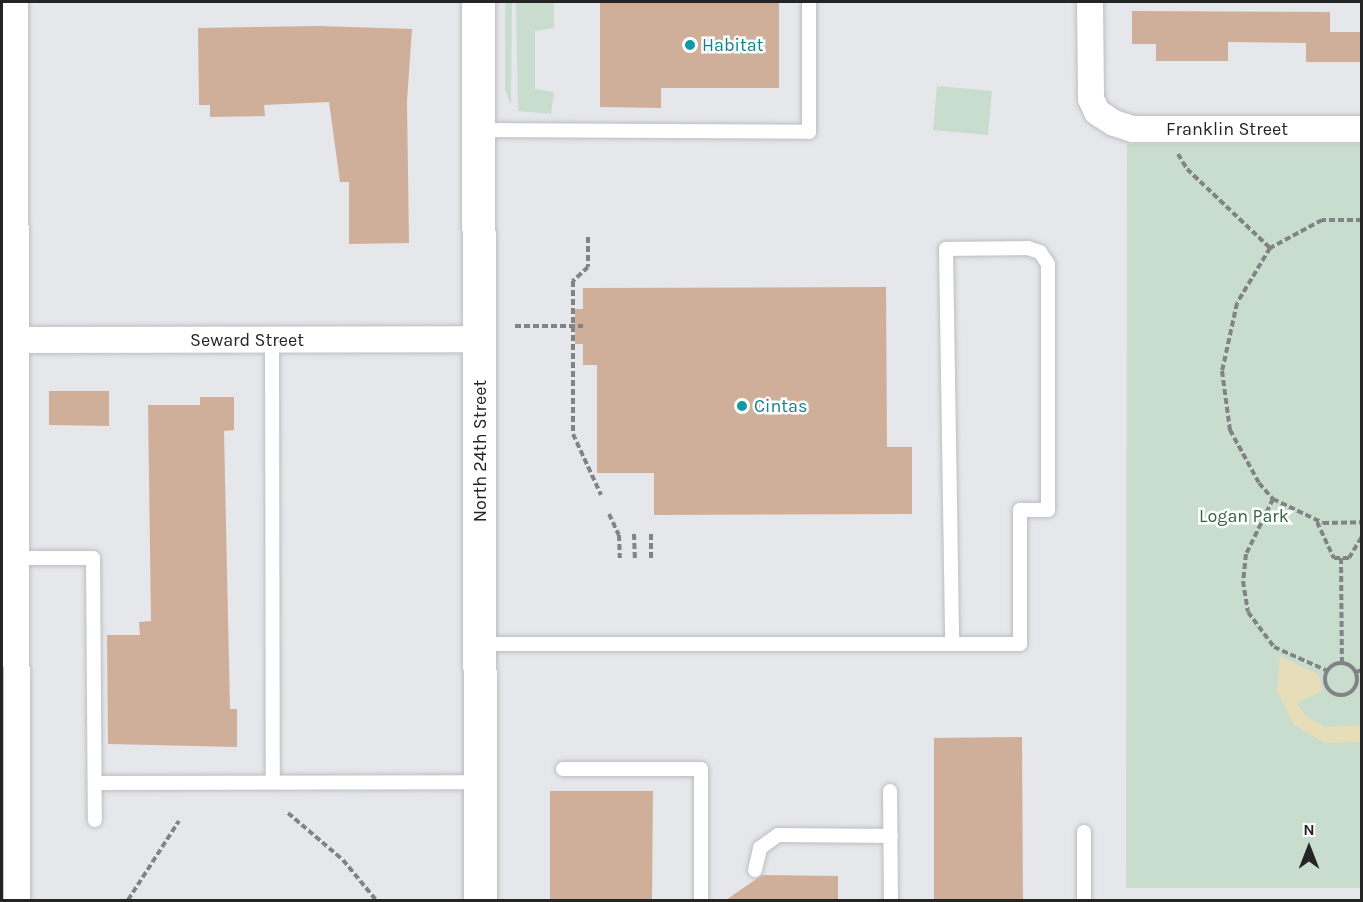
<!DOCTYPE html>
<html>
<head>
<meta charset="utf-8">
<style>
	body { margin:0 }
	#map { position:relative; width:1363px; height:902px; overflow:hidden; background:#e6e7ea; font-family:Karla,sans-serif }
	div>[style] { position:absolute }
	.green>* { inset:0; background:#c8ddcd }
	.sand>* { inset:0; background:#e7deb9 }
	.building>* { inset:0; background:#d0af9a }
	.path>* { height:4px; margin-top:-2px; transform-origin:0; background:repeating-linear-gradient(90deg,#828385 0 6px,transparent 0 9px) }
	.path>.ring { margin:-2px; padding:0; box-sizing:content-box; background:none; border:4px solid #828385; border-radius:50% }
	.roads { filter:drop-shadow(0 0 2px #bcbdc0) drop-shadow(0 0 2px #bcbdc0) }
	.lane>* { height:14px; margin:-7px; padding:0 7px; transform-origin:7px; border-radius:7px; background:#fff }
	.street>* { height:26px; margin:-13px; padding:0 13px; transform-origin:13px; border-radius:13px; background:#fff }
	.secondary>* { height:33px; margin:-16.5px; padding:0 16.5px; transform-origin:16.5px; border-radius:16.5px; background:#fff }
	.dots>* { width:16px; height:16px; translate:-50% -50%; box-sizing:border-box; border:3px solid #fff; border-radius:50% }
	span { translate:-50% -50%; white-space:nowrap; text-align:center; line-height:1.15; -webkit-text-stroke:5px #fff; paint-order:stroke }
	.culture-label { font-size:18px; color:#0d838f }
	.left { translate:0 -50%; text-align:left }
	.street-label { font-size:18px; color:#242425 }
	.park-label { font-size:18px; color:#316443 }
	.frame { position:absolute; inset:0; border:3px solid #242425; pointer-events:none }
	.north { position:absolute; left:1279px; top:818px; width:60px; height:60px; -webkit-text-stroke:4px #fff; paint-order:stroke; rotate:0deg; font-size:16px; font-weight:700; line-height:24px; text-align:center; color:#242425 }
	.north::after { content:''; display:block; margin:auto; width:21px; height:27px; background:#242425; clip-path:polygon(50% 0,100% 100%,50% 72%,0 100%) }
</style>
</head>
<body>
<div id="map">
	<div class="green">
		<div style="clip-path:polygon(505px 2px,512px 2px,511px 105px,505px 90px)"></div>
		<div style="clip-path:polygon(516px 2px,554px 2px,554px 28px,535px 31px,535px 89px,554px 92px,551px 114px,518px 111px)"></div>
		<div style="clip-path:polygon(937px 86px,992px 91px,988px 135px,933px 130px)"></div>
		<div style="clip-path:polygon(1127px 144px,1361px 144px,1361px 888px,1126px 888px)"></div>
	</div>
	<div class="sand">
		<div style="clip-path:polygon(1280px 656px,1319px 675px,1322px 691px,1297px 703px,1305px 715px,1325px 727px,1361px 725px,1361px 742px,1325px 743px,1294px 725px,1277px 692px)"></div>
	</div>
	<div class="building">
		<div style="clip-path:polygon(600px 2px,779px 2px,779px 88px,661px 88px,661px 108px,600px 107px)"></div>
		<div style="clip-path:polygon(1132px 11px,1330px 12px,1330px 32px,1362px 32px,1362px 62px,1306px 62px,1306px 43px,1228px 42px,1228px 61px,1156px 61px,1156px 44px,1132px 44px)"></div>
		<div style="clip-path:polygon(319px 26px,412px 29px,407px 101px,409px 243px,349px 244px,349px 182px,340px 182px,329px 102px,264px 105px,265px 116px,210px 117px,210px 105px,199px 105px,198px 28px)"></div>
		<div style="clip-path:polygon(886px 287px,887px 447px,912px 447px,912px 514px,654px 515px,654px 473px,597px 473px,597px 365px,583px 365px,583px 344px,575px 344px,575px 309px,583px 309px,583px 288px)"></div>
		<div style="clip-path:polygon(49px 391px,109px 391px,109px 426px,49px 425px)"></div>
		<div style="clip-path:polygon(200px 397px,234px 397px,234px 430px,224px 431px,230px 709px,237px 709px,237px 747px,108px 744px,107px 635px,140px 635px,139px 622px,151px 621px,148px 405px,200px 405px)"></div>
		<div style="clip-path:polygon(1022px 737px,1023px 900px,934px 900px,934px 738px)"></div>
		<div style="clip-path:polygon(550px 791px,653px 791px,652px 900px,550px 900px)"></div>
		<div style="clip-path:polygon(762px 875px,838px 876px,838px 900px,726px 900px)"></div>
	</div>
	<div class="path">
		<div style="left:1178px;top:154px;width:17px;rotate:59deg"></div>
		<div style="left:1187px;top:169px;width:115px;rotate:43.6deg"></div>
		<div style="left:1362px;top:220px;width:40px;rotate:180deg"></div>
		<div style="left:1322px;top:220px;width:59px;rotate:151.7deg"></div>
		<div style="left:1270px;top:248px;width:64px;rotate:121deg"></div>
		<div style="left:1237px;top:303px;width:70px;rotate:102.4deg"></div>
		<div style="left:1222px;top:371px;width:60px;rotate:82.3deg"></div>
		<div style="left:1230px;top:430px;width:60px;rotate:61.3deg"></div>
		<div style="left:1259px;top:483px;width:21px;rotate:49deg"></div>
		<div style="left:1273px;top:499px;width:55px;rotate:25.6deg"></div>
		<div style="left:1323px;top:523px;width:39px;rotate:-1deg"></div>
		<div style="left:588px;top:237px;width:30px;rotate:90deg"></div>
		<div style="left:588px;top:267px;width:21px;rotate:137deg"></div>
		<div style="left:573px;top:281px;width:153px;rotate:90deg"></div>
		<div style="left:573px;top:434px;width:67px;rotate:65.3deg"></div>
		<div style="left:515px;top:326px;width:68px"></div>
		<div style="left:1273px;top:499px;width:61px;rotate:116.1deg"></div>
		<div style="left:1246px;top:554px;width:27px;rotate:96deg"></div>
		<div style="left:1243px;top:581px;width:31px;rotate:81deg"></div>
		<div style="left:1248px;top:612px;width:44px;rotate:53.4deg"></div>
		<div style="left:1274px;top:647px;width:59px;rotate:24deg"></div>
		<div style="left:609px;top:514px;width:23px;rotate:65deg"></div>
		<div style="left:619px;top:535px;width:23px;rotate:88deg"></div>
		<div style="left:1317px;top:522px;width:40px;rotate:65deg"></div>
		<div style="left:1334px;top:558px;width:15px"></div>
		<div style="left:1349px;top:558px;width:26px;rotate:-59deg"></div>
		<div style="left:634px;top:534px;width:24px;rotate:88deg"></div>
		<div style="left:651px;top:534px;width:24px;rotate:90deg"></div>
		<div style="left:1341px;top:558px;width:106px;rotate:89.5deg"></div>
		<div class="ring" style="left:1325px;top:663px;width:28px;height:28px"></div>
		<div style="left:1356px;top:672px;width:6px;rotate:-18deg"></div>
		<div style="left:288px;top:813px;width:72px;rotate:40.5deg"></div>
		<div style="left:343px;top:860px;width:52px;rotate:50.5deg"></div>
		<div style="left:128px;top:900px;width:94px;rotate:-57.2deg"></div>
	</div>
	<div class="roads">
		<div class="lane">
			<div style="left:479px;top:130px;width:330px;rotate:0.3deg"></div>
			<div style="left:809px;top:132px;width:130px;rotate:-90deg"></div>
			<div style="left:272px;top:340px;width:442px;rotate:89.9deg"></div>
			<div style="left:16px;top:558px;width:77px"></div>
			<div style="left:93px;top:558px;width:262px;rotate:89.6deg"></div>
			<div style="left:480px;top:644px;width:540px"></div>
			<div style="left:1020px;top:644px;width:134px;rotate:-90deg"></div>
			<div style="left:1020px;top:510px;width:28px"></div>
			<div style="left:1048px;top:510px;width:246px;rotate:-90deg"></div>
			<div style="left:1048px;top:264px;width:14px;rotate:-124deg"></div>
			<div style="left:1040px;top:252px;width:13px;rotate:-162deg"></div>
			<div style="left:1028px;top:248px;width:82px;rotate:179.3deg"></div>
			<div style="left:946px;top:249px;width:395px;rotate:89.1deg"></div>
			<div style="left:563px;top:769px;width:138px"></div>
			<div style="left:701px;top:769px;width:131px;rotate:90deg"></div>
			<div style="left:95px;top:783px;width:384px;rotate:-0.1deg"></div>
			<div style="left:890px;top:791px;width:109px;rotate:89.5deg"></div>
			<div style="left:755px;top:870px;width:23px;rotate:-77deg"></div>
			<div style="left:760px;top:848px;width:22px;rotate:-36deg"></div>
			<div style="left:778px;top:835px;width:113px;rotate:0.5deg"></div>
			<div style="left:1084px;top:900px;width:68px;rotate:-90deg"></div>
		</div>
		<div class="street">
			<div style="left:15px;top:2px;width:898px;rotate:89.87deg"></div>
			<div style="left:1090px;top:2px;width:97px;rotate:89.4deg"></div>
			<div style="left:1091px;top:99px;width:14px;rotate:65deg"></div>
			<div style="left:1097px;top:112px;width:20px;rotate:33deg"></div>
			<div style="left:1114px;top:123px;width:20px;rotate:18deg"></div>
			<div style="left:1133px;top:129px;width:229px"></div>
			<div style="left:15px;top:340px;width:464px;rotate:-0.1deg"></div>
		</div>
		<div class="secondary">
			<div style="left:478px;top:2px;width:898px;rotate:89.87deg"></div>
		</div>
	</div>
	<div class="dots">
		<div style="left:690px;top:45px;background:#0f9aa8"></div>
		<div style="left:742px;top:406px;background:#0f9aa8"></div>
	</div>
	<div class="culture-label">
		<span class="left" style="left:702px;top:45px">Habitat</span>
		<span class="left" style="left:754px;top:406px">Cintas</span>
	</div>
	<div class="street-label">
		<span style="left:1227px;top:129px">Franklin Street</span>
		<span style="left:247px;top:340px">Seward Street</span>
		<span style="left:480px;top:451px;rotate:-90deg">North 24th Street</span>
	</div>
	<div class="park-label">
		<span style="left:1244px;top:516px">Logan Park</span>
	</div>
	<div class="frame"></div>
	<div class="north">N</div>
</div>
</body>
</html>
